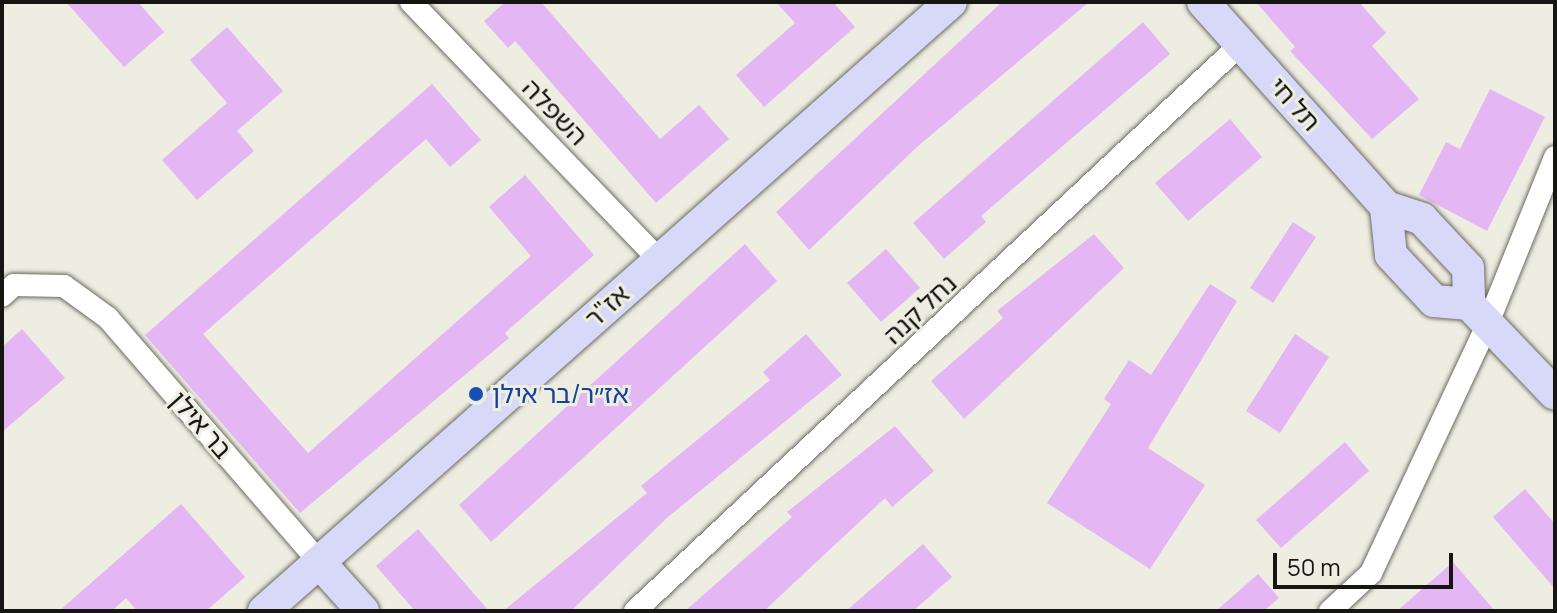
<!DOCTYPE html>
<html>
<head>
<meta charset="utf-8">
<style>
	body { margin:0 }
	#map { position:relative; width:1557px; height:613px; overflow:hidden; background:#eeede2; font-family:Manrope,"Noto Sans Hebrew",sans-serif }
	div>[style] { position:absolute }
	.building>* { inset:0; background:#e4b7f4 }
	.roads { filter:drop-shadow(0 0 2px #6c6b62) drop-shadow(0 0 2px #6c6b62) }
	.street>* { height:22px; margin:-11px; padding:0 11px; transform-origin:11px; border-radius:11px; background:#fff }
	.secondary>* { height:32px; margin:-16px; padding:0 16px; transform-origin:16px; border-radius:16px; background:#d8d9f9 }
	.dots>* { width:22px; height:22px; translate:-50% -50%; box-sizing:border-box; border:4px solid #eeede2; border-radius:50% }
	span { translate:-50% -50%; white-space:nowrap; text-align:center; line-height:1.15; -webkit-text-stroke:6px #eeede2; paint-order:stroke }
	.street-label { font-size:26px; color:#151512 }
	.transit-label { font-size:26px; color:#164399 }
	.left { translate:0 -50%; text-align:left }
	.frame { position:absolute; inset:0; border:4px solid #151512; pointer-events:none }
	.scale { position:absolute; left:1273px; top:553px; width:180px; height:36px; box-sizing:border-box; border:4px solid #151512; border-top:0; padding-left:10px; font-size:24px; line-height:28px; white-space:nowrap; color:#151512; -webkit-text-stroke:6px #eeede2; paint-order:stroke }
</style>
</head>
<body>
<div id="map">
	<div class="building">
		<div style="clip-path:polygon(66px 2px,138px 2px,164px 32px,124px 67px)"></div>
		<div style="clip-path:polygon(505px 2px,541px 2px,660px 139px,699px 105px,729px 139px,656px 203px,515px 41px,508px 48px,484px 21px)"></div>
		<div style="clip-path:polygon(776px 2px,833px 2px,855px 27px,764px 107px,736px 75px,795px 23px)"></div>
		<div style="clip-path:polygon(1002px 2px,1089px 2px,917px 147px,809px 250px,776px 212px)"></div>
		<div style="clip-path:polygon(1256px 2px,1359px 2px,1386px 33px,1372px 46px,1419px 99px,1372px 139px,1290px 51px,1295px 47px)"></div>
		<div style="clip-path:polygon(1143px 22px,1170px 54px,981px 216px,986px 222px,944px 259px,913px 223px)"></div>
		<div style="clip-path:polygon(227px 27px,283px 91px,237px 131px,254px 151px,197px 200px,162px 160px,227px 103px,190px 60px)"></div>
		<div style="clip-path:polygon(432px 84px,481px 140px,450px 167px,426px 139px,203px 334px,308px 453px,531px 256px,489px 207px,525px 175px,594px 255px,505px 333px,509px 338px,300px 513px,145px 335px)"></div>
		<div style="clip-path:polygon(1490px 89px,1545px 117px,1487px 231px,1419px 195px,1446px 142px,1460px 149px)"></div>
		<div style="clip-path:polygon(1230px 119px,1262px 157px,1188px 221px,1155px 183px)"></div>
		<div style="clip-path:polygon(1293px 222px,1316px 237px,1273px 303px,1250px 288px)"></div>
		<div style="clip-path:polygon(1094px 234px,1124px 268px,964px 419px,931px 381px,1003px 318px,997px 311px)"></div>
		<div style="clip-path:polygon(745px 244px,777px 281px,491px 542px,459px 505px)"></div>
		<div style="clip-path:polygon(886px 249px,920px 288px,881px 322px,847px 283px)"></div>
		<div style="clip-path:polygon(1210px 284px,1237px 301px,1148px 448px,1205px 485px,1150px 569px,1047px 503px,1111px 404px,1104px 399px,1129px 360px,1151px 375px)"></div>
		<div style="clip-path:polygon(22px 329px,65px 378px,2px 432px,2px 347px)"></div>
		<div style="clip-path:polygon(806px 334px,842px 375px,668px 517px,571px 611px,503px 611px,647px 493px,641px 486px,770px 380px,763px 372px)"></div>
		<div style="clip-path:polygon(1295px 334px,1329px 357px,1280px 433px,1246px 411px)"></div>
		<div style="clip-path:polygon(895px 426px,934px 471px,892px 507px,885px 498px,764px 611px,685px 611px,792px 517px,787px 512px)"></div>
		<div style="clip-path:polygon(1345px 442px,1369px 471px,1281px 548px,1256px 520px)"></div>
		<div style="clip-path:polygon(1525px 489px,1555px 524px,1555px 589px,1493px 517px)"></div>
		<div style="clip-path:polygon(181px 504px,245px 577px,206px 611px,137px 611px,126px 598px,112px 611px,59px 611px)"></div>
		<div style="clip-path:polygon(418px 529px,475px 595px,489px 611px,415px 611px,376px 566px)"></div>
		<div style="clip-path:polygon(923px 544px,952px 577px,913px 611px,846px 611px)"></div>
		<div style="clip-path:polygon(1453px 562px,1495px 611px,1397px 611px)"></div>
		<div style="clip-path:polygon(1258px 574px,1279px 598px,1264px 611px,1216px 611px)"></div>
	</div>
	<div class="roads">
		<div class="street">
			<div style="left:411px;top:2px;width:358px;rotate:46.1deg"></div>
			<div style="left:2px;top:296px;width:16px;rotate:-43deg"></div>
			<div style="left:14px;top:285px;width:50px;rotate:1.1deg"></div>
			<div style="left:64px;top:286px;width:54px;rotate:36deg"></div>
			<div style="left:108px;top:318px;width:323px;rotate:49.1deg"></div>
			<div style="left:635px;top:611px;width:830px;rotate:-43.1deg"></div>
			<div style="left:1330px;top:611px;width:56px;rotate:-42.8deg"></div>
			<div style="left:1371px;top:573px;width:276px;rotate:-64.9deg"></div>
			<div style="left:1488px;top:323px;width:179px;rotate:-68deg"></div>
		</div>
		<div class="secondary">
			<div style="left:1203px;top:2px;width:275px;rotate:48.2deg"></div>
			<div style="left:1386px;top:207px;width:38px;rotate:18deg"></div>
			<div style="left:1422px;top:219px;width:67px;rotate:46.8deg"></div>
			<div style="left:1468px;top:268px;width:36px;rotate:88deg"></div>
			<div style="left:1469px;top:304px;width:124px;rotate:46.3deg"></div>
			<div style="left:1386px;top:207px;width:48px;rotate:84.1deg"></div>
			<div style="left:1391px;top:255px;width:63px;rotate:46.9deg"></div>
			<div style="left:1434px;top:301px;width:35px;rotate:5deg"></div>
			<div style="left:319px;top:562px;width:66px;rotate:48.1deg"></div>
			<div style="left:264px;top:611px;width:918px;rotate:-41.56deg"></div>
		</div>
	</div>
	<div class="dots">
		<div style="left:476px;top:394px;background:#1a4fb4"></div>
	</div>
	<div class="street-label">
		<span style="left:1295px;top:104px;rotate:48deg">תל חי</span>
		<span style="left:555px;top:112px;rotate:46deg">השפלה</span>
		<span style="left:607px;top:306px;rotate:-42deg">אז"ר</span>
		<span style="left:920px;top:309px;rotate:-43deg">נחל קנה</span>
		<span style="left:201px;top:425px;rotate:49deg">בר אילן</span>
	</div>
	<div class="transit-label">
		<span class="left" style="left:492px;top:394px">אז״ר/בר אילן</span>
	</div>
	<div class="frame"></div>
	<div class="scale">50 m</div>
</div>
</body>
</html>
